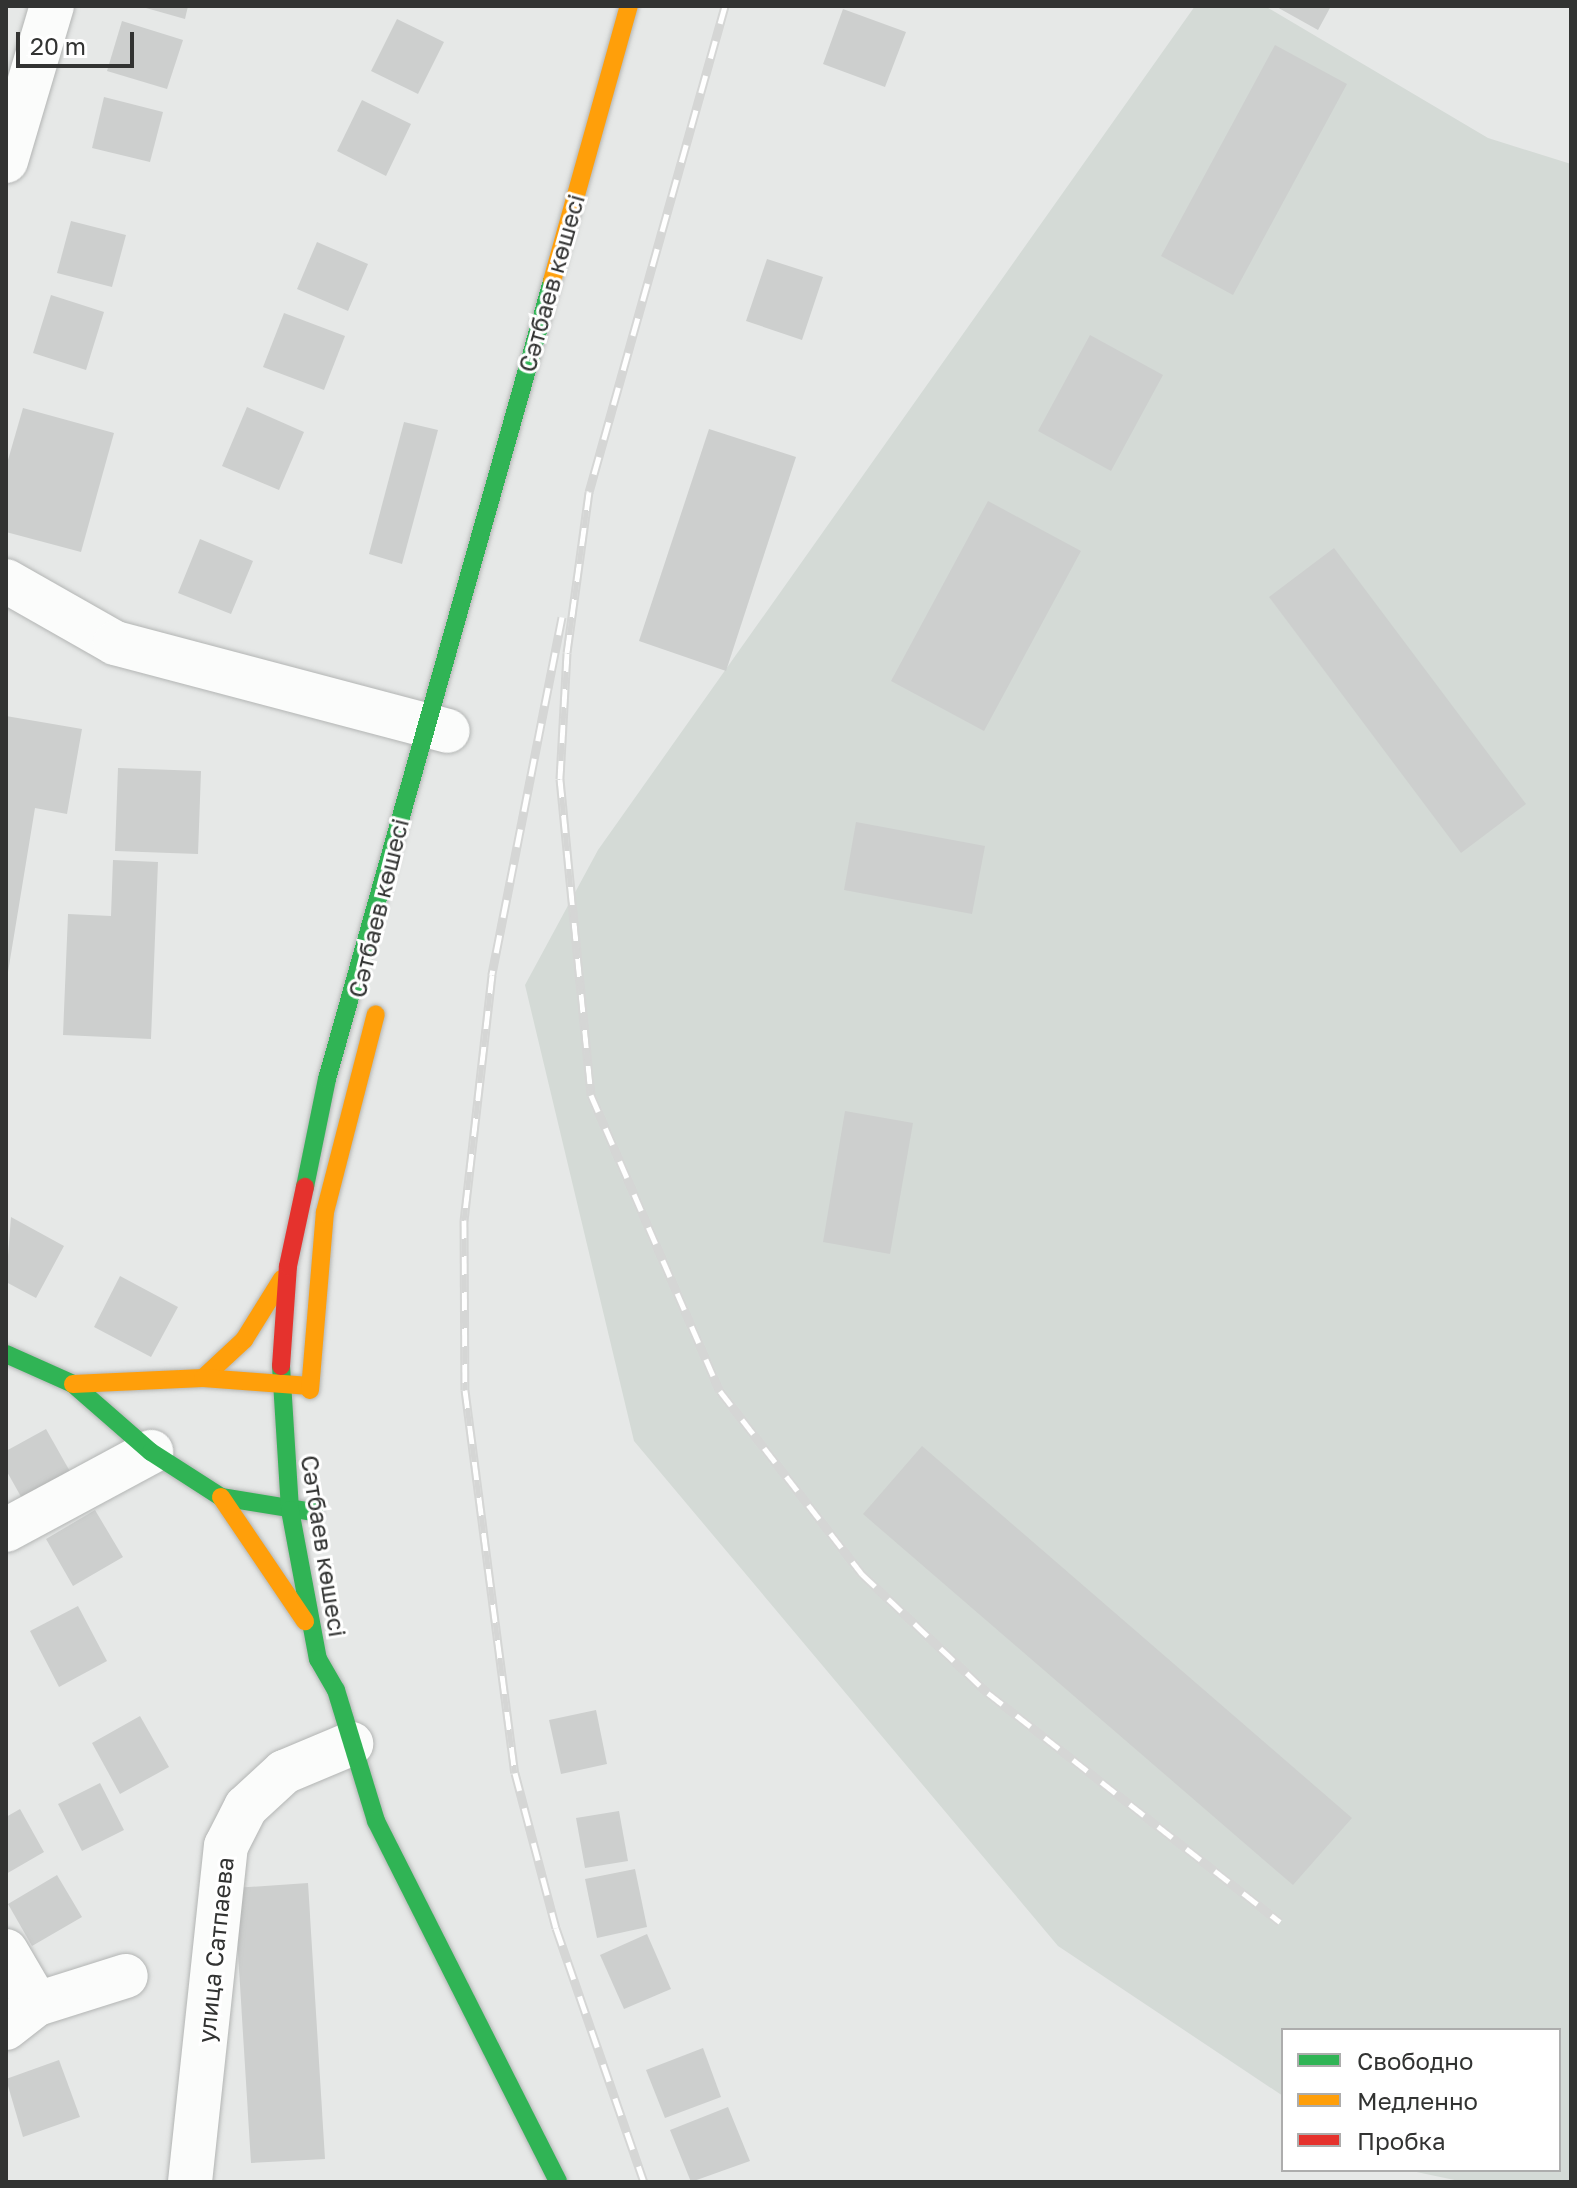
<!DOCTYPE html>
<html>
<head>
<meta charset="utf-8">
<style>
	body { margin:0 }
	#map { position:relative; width:1577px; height:2188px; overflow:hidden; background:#e6e8e7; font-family:"Golos Text",sans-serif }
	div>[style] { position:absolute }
	.built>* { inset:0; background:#d4dad6 }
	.building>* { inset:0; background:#cdcfce }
	.roads { filter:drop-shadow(0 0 2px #b3b5b4) drop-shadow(0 0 2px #b3b5b4) }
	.street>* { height:44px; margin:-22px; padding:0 22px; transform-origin:22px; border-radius:22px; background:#fbfcfb }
	.fast>* { height:18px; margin:-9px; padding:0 9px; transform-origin:9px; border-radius:9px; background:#30b455 }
	.slow>* { height:18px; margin:-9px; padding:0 9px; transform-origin:9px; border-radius:9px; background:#ff9f0a }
	.jam>* { height:18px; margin:-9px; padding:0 9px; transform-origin:9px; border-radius:9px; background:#e5322d }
	.rail>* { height:9px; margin-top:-4.5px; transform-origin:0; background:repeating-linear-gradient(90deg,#fff 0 18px,#d5d6d5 0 36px); box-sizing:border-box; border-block:2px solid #d5d6d5 }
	span { translate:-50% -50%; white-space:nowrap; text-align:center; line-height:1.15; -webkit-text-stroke:6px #fff; paint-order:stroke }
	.street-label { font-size:24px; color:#323332 }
	.frame { position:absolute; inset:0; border:8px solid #323332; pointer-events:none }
	.legend { position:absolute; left:1281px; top:2028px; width:280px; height:144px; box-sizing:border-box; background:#fff; border:2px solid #adadad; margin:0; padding:10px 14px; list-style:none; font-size:24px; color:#323332 }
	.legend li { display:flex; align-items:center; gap:16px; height:40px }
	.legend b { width:40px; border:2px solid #adadad }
	.scale { position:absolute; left:16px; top:32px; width:118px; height:36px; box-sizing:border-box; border:4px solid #323332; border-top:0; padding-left:10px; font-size:24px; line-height:28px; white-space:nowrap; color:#323332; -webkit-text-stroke:6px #fff; paint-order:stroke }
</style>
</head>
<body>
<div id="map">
	<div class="built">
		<div style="clip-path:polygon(1195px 6px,1265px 6px,1488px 138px,1571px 164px,1571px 2182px,1464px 2182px,1407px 2170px,1559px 2170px,1559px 2030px,1283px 2030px,1283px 2096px,1058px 1946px,634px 1441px,525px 985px,598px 850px)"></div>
	</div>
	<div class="building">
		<div style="clip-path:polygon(139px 6px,188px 6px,185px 19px)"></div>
		<div style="clip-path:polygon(1275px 6px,1331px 6px,1318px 30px)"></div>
		<div style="clip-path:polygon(843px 9px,906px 32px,885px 87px,823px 64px)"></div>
		<div style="clip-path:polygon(397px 19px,444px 42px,418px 94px,371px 71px)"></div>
		<div style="clip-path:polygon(122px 21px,183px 40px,167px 89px,107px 71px)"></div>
		<div style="clip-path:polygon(1275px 45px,1347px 84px,1233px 295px,1161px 256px)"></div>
		<div style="clip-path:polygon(104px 97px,163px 112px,150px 162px,92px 148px)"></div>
		<div style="clip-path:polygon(362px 100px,411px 124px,386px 176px,337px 151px)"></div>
		<div style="clip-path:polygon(71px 221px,126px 235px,112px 287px,57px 273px)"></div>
		<div style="clip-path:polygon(317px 242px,368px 264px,348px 311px,297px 289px)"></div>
		<div style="clip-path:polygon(767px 259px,823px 277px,802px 340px,746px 321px)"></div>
		<div style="clip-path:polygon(51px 295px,104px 312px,86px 370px,33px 353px)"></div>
		<div style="clip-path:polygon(284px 313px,345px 336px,324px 390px,263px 367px)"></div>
		<div style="clip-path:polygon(1090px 335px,1163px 375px,1111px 471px,1038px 431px)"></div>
		<div style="clip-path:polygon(247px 407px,304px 432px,279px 490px,222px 466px)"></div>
		<div style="clip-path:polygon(23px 408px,114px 433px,81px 552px,6px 532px,6px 467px)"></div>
		<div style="clip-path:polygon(404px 422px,438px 430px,402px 564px,369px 554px)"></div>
		<div style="clip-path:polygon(709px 429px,796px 457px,726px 671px,639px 641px)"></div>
		<div style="clip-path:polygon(988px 501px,1081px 551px,984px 731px,891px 681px)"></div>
		<div style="clip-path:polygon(200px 539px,253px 561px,231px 614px,178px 593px)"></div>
		<div style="clip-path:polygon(1334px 548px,1526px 804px,1461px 853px,1269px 597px)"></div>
		<div style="clip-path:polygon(6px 716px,82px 729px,67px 814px,35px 808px,8px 972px)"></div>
		<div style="clip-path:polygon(118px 768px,201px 771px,198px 854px,115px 851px)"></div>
		<div style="clip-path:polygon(856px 822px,985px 846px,972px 914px,844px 890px)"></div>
		<div style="clip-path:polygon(113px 860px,158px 862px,151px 1039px,63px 1035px,68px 914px,111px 916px)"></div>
		<div style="clip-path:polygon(845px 1111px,913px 1123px,890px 1254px,823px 1242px)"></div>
		<div style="clip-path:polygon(11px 1217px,64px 1246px,36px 1298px,6px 1282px)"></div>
		<div style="clip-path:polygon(120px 1276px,178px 1307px,151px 1357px,94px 1327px)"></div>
		<div style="clip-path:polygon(46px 1429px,72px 1475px,24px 1502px,6px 1470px,6px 1451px)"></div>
		<div style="clip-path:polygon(922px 1446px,1352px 1818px,1293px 1885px,863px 1514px)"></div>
		<div style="clip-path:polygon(95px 1510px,123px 1557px,73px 1586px,46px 1539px)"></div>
		<div style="clip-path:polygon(78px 1606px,107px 1661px,59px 1687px,30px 1631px)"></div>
		<div style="clip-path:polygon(596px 1710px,607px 1764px,561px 1774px,549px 1720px)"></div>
		<div style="clip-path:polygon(140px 1716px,169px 1767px,120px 1794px,92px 1743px)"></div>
		<div style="clip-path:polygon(100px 1783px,124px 1830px,82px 1851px,58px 1804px)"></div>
		<div style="clip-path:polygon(20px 1809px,44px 1852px,6px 1874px,6px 1817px)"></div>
		<div style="clip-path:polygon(619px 1811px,628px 1861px,585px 1868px,576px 1818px)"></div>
		<div style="clip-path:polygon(635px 1869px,647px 1927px,597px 1938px,585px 1879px)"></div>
		<div style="clip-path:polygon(57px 1875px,82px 1917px,32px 1946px,8px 1904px)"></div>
		<div style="clip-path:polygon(308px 1883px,325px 2159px,251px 2163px,234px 1888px)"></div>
		<div style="clip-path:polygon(647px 1934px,671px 1989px,624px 2009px,600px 1955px)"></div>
		<div style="clip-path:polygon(703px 2048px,721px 2097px,665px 2118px,646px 2070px)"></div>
		<div style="clip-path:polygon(59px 2060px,80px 2117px,23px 2137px,6px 2079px)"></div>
		<div style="clip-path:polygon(728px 2107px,750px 2161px,691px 2182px,670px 2130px)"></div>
	</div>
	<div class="roads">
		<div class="street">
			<div style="left:6px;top:161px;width:162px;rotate:-73.5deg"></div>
			<div style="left:6px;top:581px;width:125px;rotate:29.6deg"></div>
			<div style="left:115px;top:643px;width:344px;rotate:14.8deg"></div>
			<div style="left:6px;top:1530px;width:165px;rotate:-28.3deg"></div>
			<div style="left:6px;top:1951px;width:61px;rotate:59.7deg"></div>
			<div style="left:6px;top:2028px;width:39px;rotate:-38deg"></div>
			<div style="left:37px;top:2004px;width:93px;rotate:-17.5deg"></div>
			<div style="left:190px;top:2182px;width:338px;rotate:-83.9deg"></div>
			<div style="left:226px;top:1846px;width:44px;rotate:-62.9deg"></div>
			<div style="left:246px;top:1807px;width:52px;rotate:-42.6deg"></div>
			<div style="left:284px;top:1772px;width:73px;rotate:-22.7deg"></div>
		</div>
		<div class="fast">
			<div style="left:305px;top:1187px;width:110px;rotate:-78.5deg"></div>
			<div style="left:327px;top:1079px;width:829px;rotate:-74.25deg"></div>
			<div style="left:6px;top:1354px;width:73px;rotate:24.1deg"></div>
			<div style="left:73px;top:1384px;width:103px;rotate:41.1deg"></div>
			<div style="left:151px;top:1452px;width:83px;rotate:32.7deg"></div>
			<div style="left:221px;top:1497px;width:94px;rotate:9.2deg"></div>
			<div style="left:281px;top:1366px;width:144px;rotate:86.4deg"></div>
			<div style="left:290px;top:1510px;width:152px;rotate:79.4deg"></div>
			<div style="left:318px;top:1659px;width:36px;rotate:60deg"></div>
			<div style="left:336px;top:1690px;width:137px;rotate:73deg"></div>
			<div style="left:376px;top:1821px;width:404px;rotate:63.2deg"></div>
		</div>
		<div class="slow">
			<div style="left:552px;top:281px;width:286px;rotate:-74.4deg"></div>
			<div style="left:203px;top:1378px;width:56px;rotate:-42.8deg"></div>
			<div style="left:244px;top:1340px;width:72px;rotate:-58.1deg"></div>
			<div style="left:73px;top:1384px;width:130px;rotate:-2.6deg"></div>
			<div style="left:203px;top:1378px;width:107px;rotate:4.3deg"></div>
			<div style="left:310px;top:1390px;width:179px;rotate:-85.2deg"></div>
			<div style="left:325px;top:1212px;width:204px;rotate:-75.6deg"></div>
			<div style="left:221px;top:1497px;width:150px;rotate:55.9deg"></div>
		</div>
		<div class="jam">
			<div style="left:281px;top:1366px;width:100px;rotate:-86deg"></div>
			<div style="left:288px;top:1266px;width:81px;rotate:-77.9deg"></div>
		</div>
	</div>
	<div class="rail">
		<div style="left:725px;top:6px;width:505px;rotate:105.63deg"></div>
		<div style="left:589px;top:492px;width:162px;rotate:97.8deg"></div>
		<div style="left:567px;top:653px;width:126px;rotate:93.2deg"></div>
		<div style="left:560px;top:779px;width:318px;rotate:84.4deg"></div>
		<div style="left:591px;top:1095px;width:323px;rotate:66.5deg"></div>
		<div style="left:720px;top:1391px;width:232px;rotate:52.2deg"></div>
		<div style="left:862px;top:1574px;width:173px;rotate:43.4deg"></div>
		<div style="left:988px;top:1693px;width:371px;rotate:38.1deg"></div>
		<div style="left:562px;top:617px;width:365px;rotate:101.1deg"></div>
		<div style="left:492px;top:975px;width:247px;rotate:96.5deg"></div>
		<div style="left:464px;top:1220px;width:170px;rotate:89.7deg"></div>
		<div style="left:465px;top:1390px;width:386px;rotate:82.6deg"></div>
		<div style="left:515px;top:1773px;width:160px;rotate:75.2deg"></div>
		<div style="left:556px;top:1928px;width:269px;rotate:70.9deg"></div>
	</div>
	<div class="street-label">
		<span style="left:551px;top:283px;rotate:-74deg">Сәтбаев көшесі</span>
		<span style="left:378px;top:908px;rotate:-76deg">Сәтбаев көшесі</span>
		<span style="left:324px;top:1546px;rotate:81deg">Сәтбаев көшесі</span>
		<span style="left:215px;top:1950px;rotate:-84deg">улица Сатпаева</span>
	</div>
	<div class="frame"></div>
	<ul class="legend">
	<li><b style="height:10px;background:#30b455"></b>Свободно</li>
	<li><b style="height:10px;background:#ff9f0a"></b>Медленно</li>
	<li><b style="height:10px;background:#e5322d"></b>Пробка</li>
	</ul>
	<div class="scale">20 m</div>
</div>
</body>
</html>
